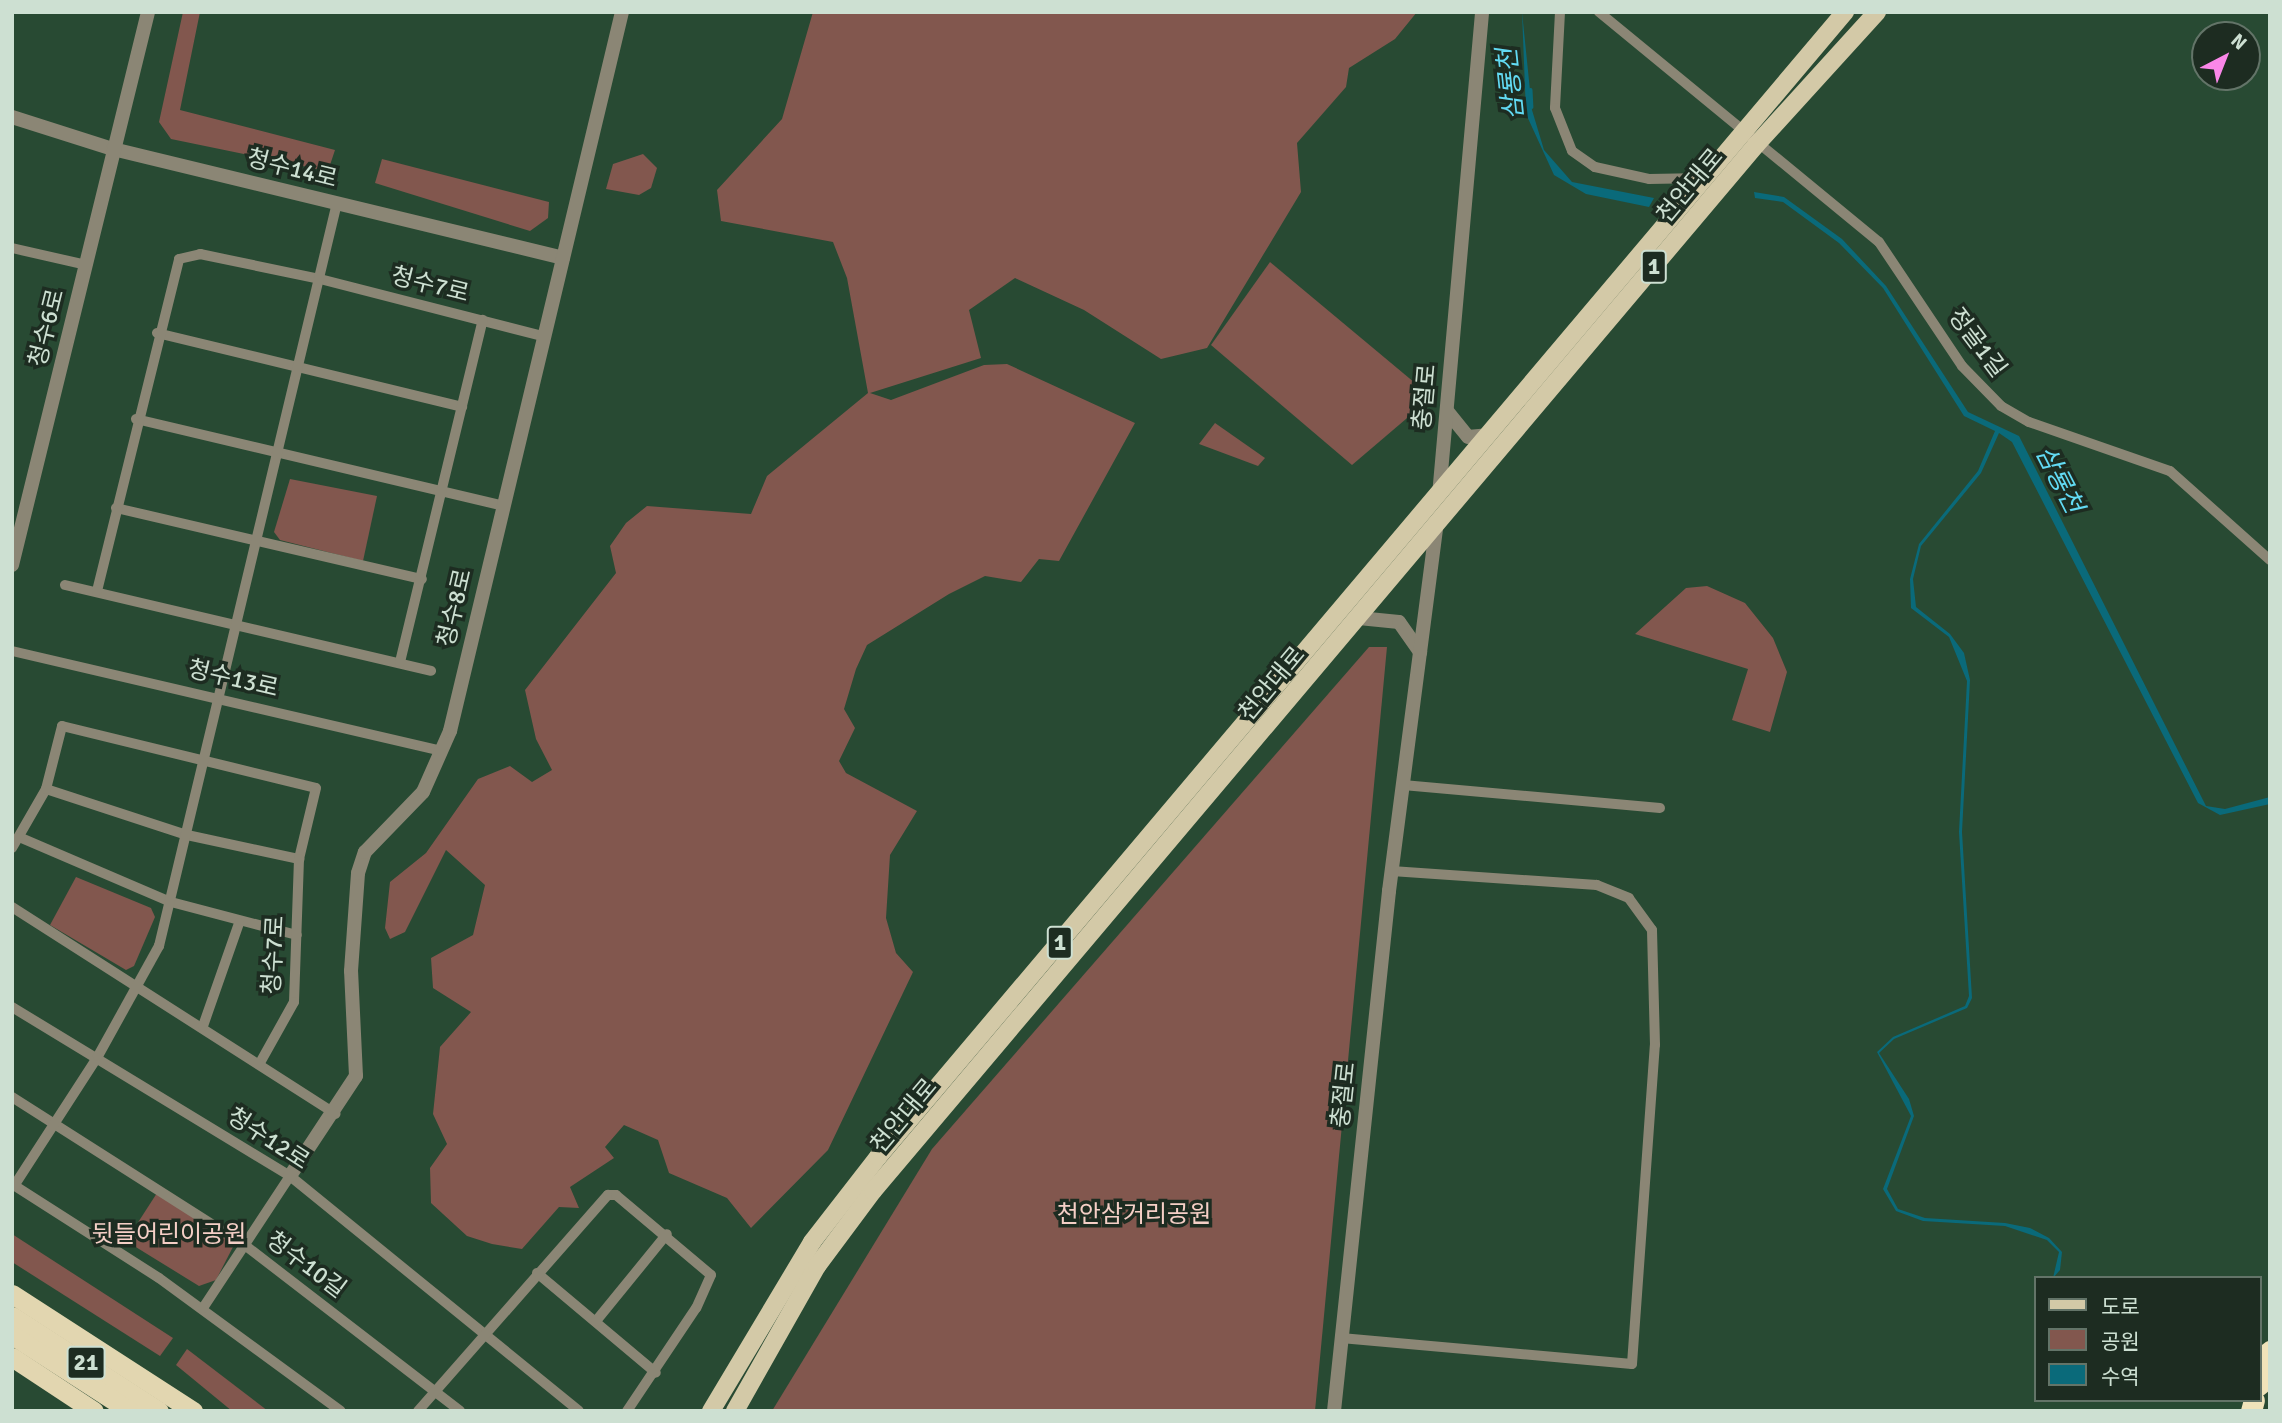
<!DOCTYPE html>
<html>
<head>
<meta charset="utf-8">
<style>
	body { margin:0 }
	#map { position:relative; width:2282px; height:1423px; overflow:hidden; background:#284a33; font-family:Signika,"Noto Sans KR",sans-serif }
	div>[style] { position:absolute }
	.green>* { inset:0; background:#82574e }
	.water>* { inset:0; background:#0a6a7a }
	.stream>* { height:3.5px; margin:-1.75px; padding:0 1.75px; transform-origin:1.75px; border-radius:1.75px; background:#0a6a7a }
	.minor>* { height:10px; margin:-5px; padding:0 5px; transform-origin:5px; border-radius:5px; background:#8b8675 }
	.tertiary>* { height:14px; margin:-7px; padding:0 7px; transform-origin:7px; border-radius:7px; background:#8b8675 }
	.primary>* { height:18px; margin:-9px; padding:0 9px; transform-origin:9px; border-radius:9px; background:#d3c9a7 }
	.trunk>* { height:19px; margin:-9.5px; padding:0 9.5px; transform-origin:9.5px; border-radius:9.5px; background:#e2d6b0 }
	.motorway>* { height:21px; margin:-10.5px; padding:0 10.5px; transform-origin:10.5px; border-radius:10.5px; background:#f0e3ba }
	span { translate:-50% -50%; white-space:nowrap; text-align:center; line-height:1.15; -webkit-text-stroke:7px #1d2c21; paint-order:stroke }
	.shield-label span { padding:2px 5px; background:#1d2c21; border:2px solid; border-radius:5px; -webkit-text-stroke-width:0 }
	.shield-label { font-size:23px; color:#cde0d2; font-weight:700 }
	.street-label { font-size:24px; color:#cde0d2 }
	.park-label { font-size:24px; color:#f5cfc6 }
	.water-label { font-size:26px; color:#62daf3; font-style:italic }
	.frame { position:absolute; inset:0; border:14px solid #cde0d2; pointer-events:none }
	.legend { position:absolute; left:2034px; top:1276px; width:228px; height:126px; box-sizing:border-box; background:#1d2c21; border:2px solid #637468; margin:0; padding:9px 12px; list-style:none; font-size:21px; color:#cde0d2 }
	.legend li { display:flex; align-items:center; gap:14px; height:35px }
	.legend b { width:35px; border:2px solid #637468 }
	.north { position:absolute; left:2191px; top:21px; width:70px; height:70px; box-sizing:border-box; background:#1d2c21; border:2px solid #637468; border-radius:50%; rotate:42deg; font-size:19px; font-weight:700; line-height:28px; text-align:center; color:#cde0d2 }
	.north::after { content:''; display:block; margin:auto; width:24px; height:32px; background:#fa87e8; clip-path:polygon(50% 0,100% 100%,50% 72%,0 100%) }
</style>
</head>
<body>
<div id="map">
	<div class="green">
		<div style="clip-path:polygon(183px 12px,200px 12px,180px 110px,335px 150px,330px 165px,317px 169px,171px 139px,159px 122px)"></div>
		<div style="clip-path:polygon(813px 12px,1417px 12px,1395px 39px,1349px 68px,1346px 87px,1297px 143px,1301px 192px,1207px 348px,1161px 359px,1084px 310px,1015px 278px,969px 310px,981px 358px,870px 393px,891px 400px,984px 365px,1007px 364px,1135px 423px,1059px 561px,1039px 559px,1021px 582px,985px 576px,949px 594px,867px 645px,856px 669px,844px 709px,855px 728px,839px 761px,846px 773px,917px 811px,890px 855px,886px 918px,896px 953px,913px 972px,828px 1150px,751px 1228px,727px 1198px,669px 1173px,658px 1140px,624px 1125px,605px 1147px,614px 1158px,570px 1187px,579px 1208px,559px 1207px,522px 1249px,492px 1244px,467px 1236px,431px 1203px,430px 1168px,447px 1144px,433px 1114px,440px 1047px,471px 1012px,433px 988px,431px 958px,473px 935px,485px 885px,446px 850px,405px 932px,390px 939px,385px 928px,390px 882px,426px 853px,478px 779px,510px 766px,532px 782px,552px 770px,536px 739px,525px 690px,616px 573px,610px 546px,626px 523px,647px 506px,751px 514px,767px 476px,868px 393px,847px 278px,833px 242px,721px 221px,717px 190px,782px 119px)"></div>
		<div style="clip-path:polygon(643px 154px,657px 168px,651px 188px,639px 195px,606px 189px,613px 164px)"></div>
		<div style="clip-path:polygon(382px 159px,549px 202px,548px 218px,530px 231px,375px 183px)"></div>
		<div style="clip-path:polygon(1270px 262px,1415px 383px,1413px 413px,1352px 465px,1211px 345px)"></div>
		<div style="clip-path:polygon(1215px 423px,1265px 458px,1258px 466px,1199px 444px)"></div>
		<div style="clip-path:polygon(290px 479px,377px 496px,363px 561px,280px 540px,274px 532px)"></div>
		<div style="clip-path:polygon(1707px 586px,1745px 603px,1773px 638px,1787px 672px,1770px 732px,1732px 720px,1748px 669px,1635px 634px,1686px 588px)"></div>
		<div style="clip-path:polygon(1369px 647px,1387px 647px,1315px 1411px,772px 1411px,932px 1149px)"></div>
		<div style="clip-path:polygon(76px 877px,151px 908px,155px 917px,134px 966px,126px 970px,50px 925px)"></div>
		<div style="clip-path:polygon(157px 1193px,235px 1243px,216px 1280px,199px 1286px,126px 1241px)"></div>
		<div style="clip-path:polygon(12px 1234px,173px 1338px,160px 1356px,12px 1262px)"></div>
		<div style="clip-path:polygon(187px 1349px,268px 1411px,232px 1411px,176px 1365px)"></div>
	</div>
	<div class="water">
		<div style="clip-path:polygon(1522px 12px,1532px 110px,1544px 150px,1572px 182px,1654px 198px,1649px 207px,1586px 194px,1554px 175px,1526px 114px)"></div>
		<div style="clip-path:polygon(1754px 192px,1784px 197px,1842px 239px,1886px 286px,1968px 412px,2019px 436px,2206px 806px,2225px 809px,2270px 797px,2270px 804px,2220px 815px,2198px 803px,2012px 442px,1999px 433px,1981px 473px,1921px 546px,1913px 579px,1916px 607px,1950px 634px,1964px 653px,1970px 680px,1962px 832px,1972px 998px,1967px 1008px,1894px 1039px,1879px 1053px,1909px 1099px,1914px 1116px,1887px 1189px,1898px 1209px,1925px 1218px,2005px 1223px,2030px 1228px,2049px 1238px,2062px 1252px,2060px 1270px,2053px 1278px,2059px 1252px,2047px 1240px,2005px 1226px,1923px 1221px,1896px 1211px,1883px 1189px,1911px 1116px,1877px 1052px,1893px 1037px,1965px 1006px,1969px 996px,1959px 832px,1967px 681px,1949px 637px,1911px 608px,1910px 579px,1919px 544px,1978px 471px,1995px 431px,1964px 416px,1883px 288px,1839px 243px,1783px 202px,1755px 198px)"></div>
	</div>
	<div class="stream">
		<div style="left:1531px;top:90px;width:17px;rotate:87deg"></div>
	</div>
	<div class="minor">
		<div style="left:1560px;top:12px;width:96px;rotate:93deg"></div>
		<div style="left:1555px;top:108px;width:46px;rotate:68.4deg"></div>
		<div style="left:1572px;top:151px;width:28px;rotate:35deg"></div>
		<div style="left:1595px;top:167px;width:55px;rotate:12.5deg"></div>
		<div style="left:1649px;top:179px;width:55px;rotate:-1deg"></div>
		<div style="left:1599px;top:12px;width:362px;rotate:39.4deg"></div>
		<div style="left:1879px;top:242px;width:149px;rotate:56.2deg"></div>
		<div style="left:1962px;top:366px;width:56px;rotate:45.7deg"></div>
		<div style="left:2001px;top:406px;width:32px;rotate:30deg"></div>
		<div style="left:2029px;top:422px;width:149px;rotate:19.2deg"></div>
		<div style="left:2170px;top:471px;width:134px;rotate:41.7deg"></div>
		<div style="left:12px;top:248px;width:76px;rotate:12.9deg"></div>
		<div style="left:157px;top:333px;width:314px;rotate:13.6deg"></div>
		<div style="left:136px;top:419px;width:377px;rotate:13.3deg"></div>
		<div style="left:116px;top:508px;width:314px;rotate:13.1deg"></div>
		<div style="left:65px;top:585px;width:376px;rotate:13.2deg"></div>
		<div style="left:97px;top:591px;width:342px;rotate:-76.1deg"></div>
		<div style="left:179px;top:259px;width:22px;rotate:-13deg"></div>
		<div style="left:200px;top:254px;width:123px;rotate:11.8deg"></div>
		<div style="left:320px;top:279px;width:229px;rotate:14.4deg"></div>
		<div style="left:12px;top:651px;width:442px;rotate:13.1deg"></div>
		<div style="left:400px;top:662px;width:352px;rotate:-76.4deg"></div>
		<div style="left:1403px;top:785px;width:258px;rotate:5.1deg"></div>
		<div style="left:46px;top:789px;width:148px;rotate:18.1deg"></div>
		<div style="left:187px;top:835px;width:115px;rotate:12.1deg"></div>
		<div style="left:19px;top:837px;width:165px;rotate:23.2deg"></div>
		<div style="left:171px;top:902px;width:130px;rotate:14.7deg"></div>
		<div style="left:12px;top:848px;width:68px;rotate:-60deg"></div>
		<div style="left:46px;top:789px;width:65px;rotate:-75.7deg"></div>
		<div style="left:62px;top:726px;width:261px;rotate:13.7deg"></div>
		<div style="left:316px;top:788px;width:73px;rotate:103.5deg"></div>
		<div style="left:299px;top:859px;width:143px;rotate:92deg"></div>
		<div style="left:294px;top:1002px;width:68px;rotate:119.2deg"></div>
		<div style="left:12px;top:907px;width:384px;rotate:32.6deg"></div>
		<div style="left:12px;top:1007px;width:325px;rotate:31.3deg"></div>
		<div style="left:290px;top:1176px;width:372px;rotate:39.1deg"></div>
		<div style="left:203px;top:1026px;width:109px;rotate:-70.7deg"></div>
		<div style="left:12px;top:1097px;width:277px;rotate:32.5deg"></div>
		<div style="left:246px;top:1246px;width:270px;rotate:37.6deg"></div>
		<div style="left:12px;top:1184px;width:174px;rotate:32.6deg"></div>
		<div style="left:159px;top:1278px;width:225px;rotate:36.2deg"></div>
		<div style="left:14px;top:1186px;width:155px;rotate:-57.1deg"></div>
		<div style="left:98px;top:1056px;width:126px;rotate:-61deg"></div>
		<div style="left:159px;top:946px;width:764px;rotate:-76.53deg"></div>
		<div style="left:537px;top:1273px;width:155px;rotate:40deg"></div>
		<div style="left:203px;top:1308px;width:158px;rotate:-56.6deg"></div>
		<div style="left:596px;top:1321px;width:112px;rotate:-50.8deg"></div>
		<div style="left:1341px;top:1338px;width:292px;rotate:5.1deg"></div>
		<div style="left:1632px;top:1364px;width:320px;rotate:-85.9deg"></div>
		<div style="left:1655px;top:1045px;width:115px;rotate:-91.5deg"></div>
		<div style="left:1652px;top:930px;width:39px;rotate:-126deg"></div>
		<div style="left:1629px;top:898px;width:35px;rotate:-158deg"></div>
		<div style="left:1597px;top:885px;width:206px;rotate:-176.1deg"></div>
		<div style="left:418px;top:1411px;width:288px;rotate:-48.7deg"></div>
		<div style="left:608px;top:1195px;width:8px"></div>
		<div style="left:616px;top:1195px;width:124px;rotate:40.1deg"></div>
		<div style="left:711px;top:1275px;width:36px;rotate:114deg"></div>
		<div style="left:696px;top:1308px;width:124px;rotate:123.8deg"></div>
	</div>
	<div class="tertiary">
		<div style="left:12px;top:117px;width:106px;rotate:17.6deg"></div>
		<div style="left:113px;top:149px;width:463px;rotate:13.6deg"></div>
		<div style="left:1447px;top:411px;width:33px;rotate:51deg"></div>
		<div style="left:1468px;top:437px;width:22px;rotate:-5deg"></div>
		<div style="left:1439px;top:495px;width:485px;rotate:-84.9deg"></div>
		<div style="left:12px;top:565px;width:569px;rotate:-76.18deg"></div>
		<div style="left:1359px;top:618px;width:40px;rotate:5.7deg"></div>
		<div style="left:1399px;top:622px;width:37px;rotate:55deg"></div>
		<div style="left:290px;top:1176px;width:120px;rotate:-56.6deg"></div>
		<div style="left:356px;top:1076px;width:105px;rotate:-92.7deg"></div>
		<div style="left:351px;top:971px;width:98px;rotate:-85.9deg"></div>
		<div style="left:358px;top:873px;width:22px;rotate:-72deg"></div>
		<div style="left:365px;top:852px;width:83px;rotate:-46deg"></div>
		<div style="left:423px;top:792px;width:67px;rotate:-66.1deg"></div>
		<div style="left:450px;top:731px;width:739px;rotate:-76.55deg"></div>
		<div style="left:1334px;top:1411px;width:523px;rotate:-83.96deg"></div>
		<div style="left:1389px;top:891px;width:372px;rotate:-82.6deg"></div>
	</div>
	<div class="primary">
		<div style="left:711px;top:1411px;width:197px;rotate:-59.1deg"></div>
		<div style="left:812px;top:1242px;width:108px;rotate:-52.2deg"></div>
		<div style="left:878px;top:1157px;width:1499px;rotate:-49.82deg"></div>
		<div style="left:735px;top:1411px;width:167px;rotate:-60.5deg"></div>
		<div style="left:817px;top:1266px;width:94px;rotate:-53.3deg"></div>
		<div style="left:873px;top:1191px;width:1369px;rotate:-49.83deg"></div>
		<div style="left:1756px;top:145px;width:180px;rotate:-47.7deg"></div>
	</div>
	<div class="trunk">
		<div style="left:12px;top:1294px;width:216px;rotate:32.9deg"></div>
		<div style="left:12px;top:1316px;width:175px;rotate:32.9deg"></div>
		<div style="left:12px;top:1335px;width:140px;rotate:32.8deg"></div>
		<div style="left:12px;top:1357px;width:98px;rotate:33.4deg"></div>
	</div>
	<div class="motorway">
		<div style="left:2259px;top:1385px;width:36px;rotate:-72deg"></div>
		<div style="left:2251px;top:1411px;width:11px;rotate:-75deg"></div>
	</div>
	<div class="shield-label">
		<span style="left:1654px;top:267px">1</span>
		<span style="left:1060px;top:943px">1</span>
		<span style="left:86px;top:1363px">21</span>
	</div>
	<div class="street-label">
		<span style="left:292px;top:169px;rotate:14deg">청수14로</span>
		<span style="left:1690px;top:186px;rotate:-50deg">천안대로</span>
		<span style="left:430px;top:285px;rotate:14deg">청수7로</span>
		<span style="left:47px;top:328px;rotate:-76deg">청수6로</span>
		<span style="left:1977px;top:343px;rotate:53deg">정골1길</span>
		<span style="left:1425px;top:397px;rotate:-85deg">충절로</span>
		<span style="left:455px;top:608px;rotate:-77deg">청수8로</span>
		<span style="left:233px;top:679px;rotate:13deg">청수13로</span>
		<span style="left:1272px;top:684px;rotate:-50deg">천안대로</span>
		<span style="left:274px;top:955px;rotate:-87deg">청수7로</span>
		<span style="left:1344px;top:1095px;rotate:-84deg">충절로</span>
		<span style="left:904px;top:1116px;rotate:-50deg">천안대로</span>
		<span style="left:268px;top:1139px;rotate:33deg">청수12로</span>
		<span style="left:306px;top:1265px;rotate:37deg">청수10길</span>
	</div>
	<div class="park-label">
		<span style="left:1134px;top:1215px">천안삼거리공원</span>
		<span style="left:169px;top:1235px">뒷들어린이공원</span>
	</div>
	<div class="water-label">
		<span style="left:1512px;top:84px;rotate:-96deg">삼룡천</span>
		<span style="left:2058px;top:480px;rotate:63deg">삼룡천</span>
	</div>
	<div class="frame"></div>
	<ul class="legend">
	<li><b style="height:9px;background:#d3c9a7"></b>도로</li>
	<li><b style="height:19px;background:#82574e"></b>공원</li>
	<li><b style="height:19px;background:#0a6a7a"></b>수역</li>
	</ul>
	<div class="north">N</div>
</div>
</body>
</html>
